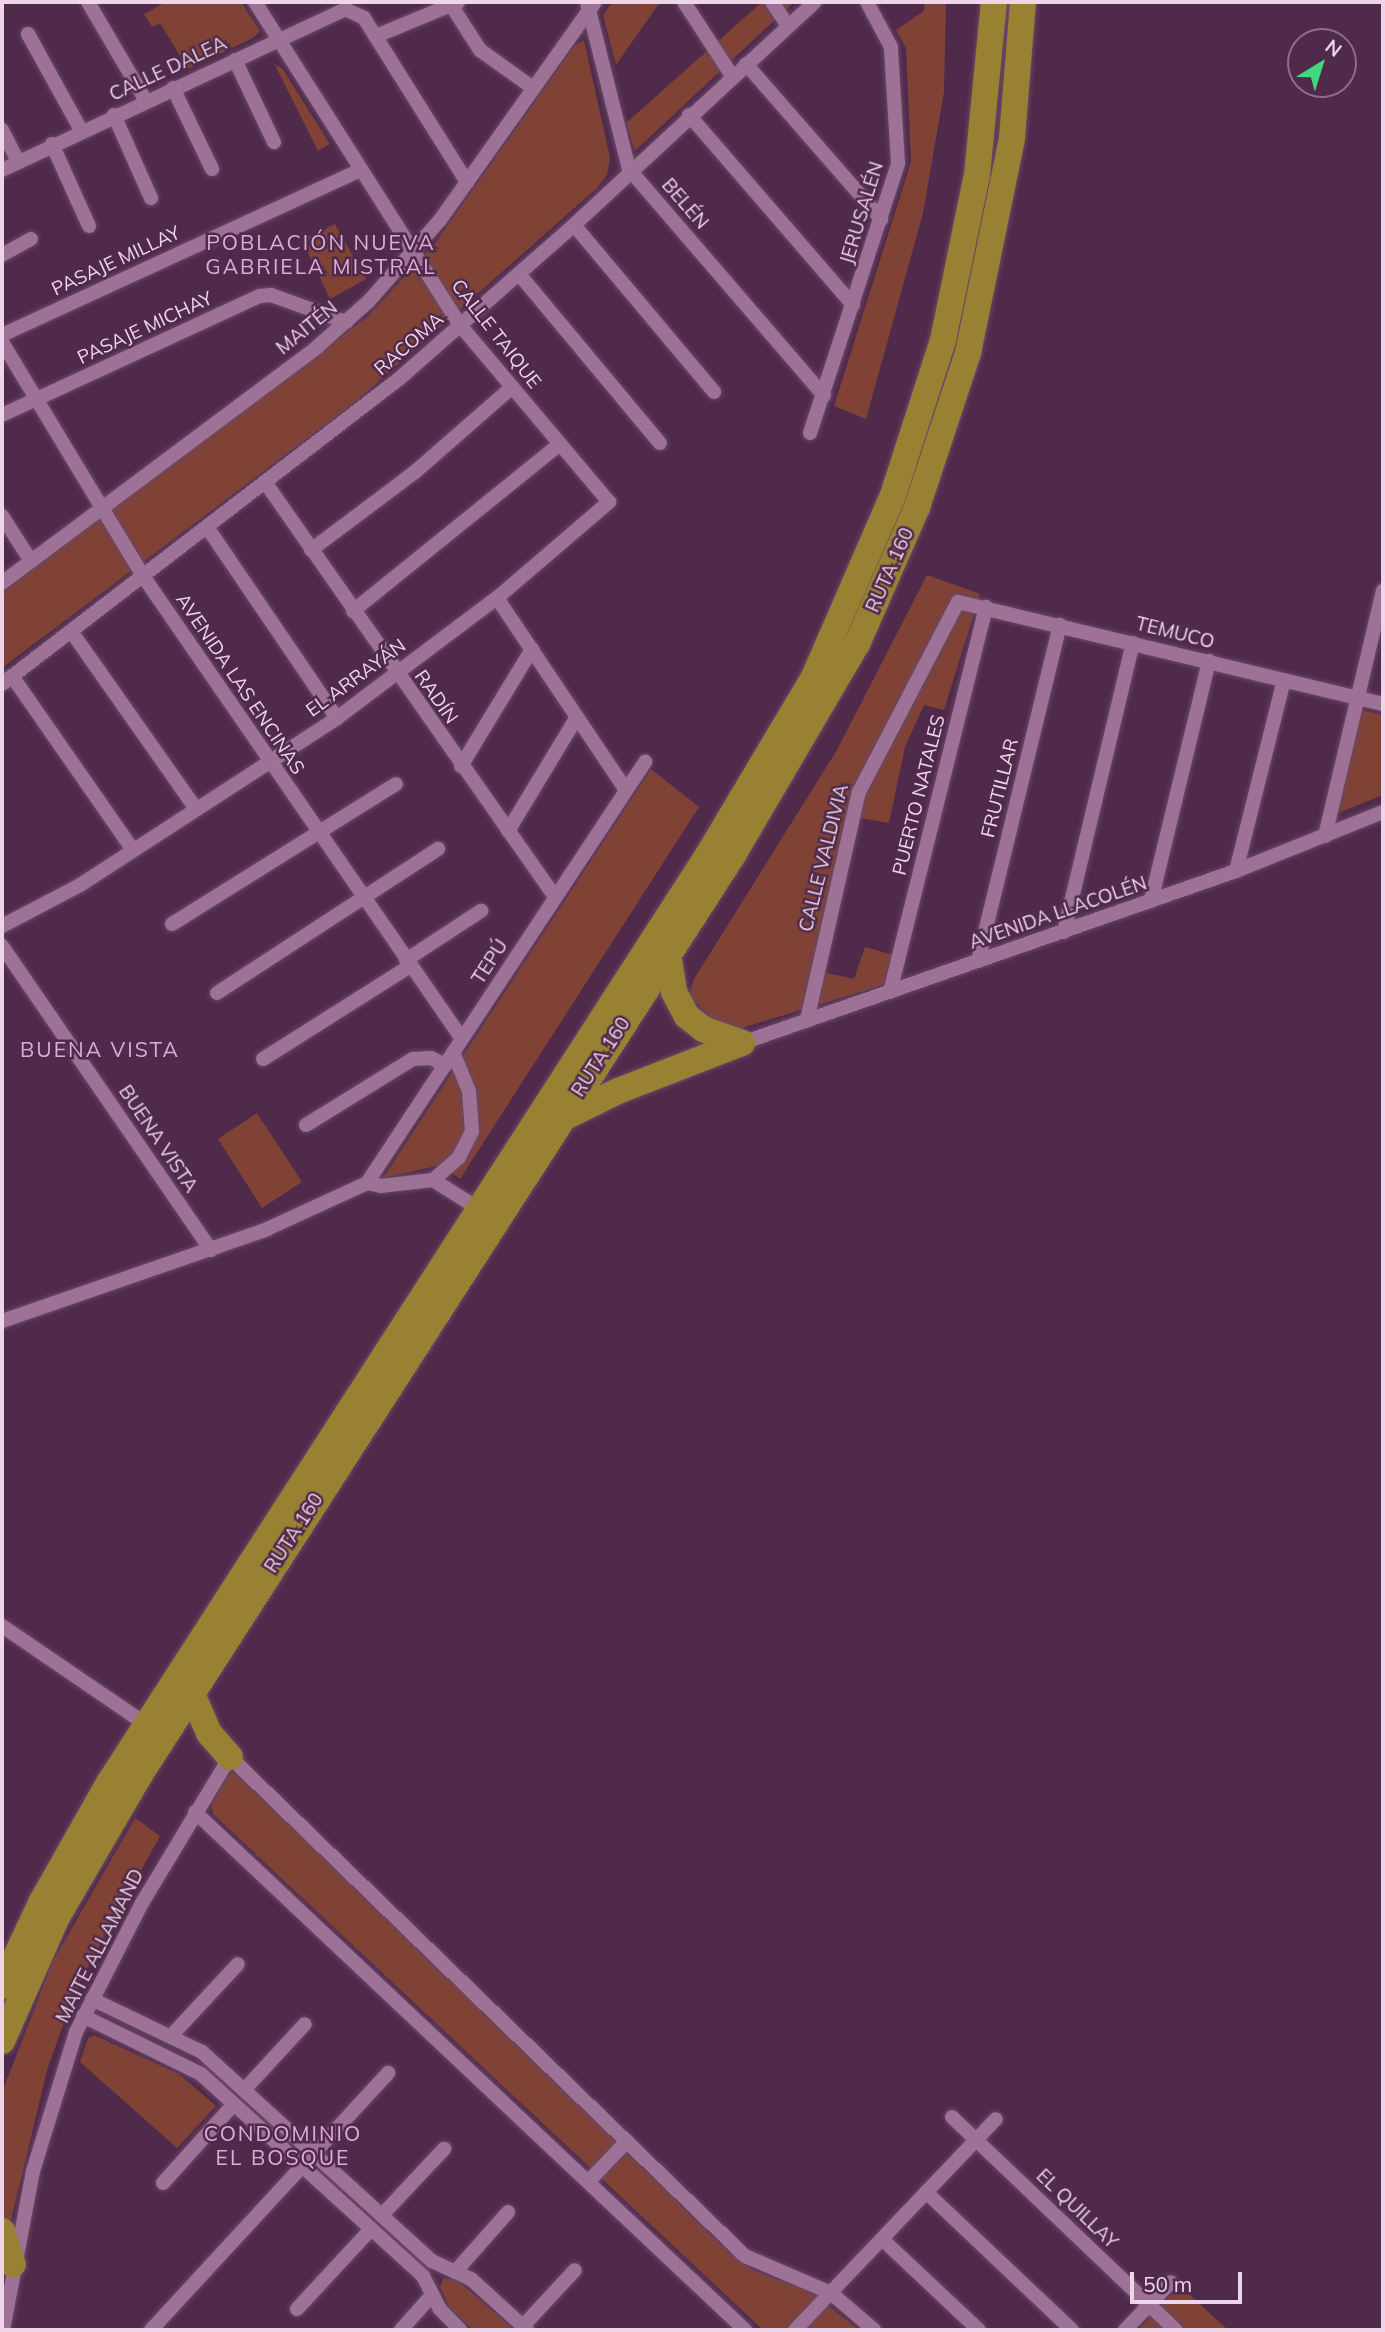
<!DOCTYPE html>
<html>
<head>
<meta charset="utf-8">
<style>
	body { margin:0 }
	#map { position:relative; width:1385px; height:2332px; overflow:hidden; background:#502a4b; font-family:Mulish,sans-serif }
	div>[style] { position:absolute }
	.green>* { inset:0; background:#814236 }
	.roads { filter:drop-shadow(0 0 2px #694865) drop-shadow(0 0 2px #694865) }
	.street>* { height:14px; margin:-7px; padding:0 7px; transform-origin:7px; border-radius:7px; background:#9d7296 }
	.highway>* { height:26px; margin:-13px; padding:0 13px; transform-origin:13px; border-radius:13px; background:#988132 }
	span { translate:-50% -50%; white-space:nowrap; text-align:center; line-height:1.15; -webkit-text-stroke:5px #502a4b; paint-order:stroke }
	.street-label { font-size:19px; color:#eed5e9 }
	.neighbourhood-label { font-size:21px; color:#dcadd4; letter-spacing:2px }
	.frame { position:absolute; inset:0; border:4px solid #eed5e9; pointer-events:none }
	.north { position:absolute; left:1287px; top:28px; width:70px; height:70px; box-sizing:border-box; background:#502a4b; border:2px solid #8f6e8a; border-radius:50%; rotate:38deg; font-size:19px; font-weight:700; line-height:28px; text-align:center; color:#eed5e9 }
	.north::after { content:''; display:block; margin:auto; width:24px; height:32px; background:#41d77c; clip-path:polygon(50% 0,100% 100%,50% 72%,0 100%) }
	.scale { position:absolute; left:1130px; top:2272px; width:112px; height:32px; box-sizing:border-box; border:4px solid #eed5e9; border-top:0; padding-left:9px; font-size:21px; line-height:24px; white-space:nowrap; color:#eed5e9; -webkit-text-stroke:5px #502a4b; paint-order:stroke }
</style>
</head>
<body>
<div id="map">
	<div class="green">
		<div style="clip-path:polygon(166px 2px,241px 2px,260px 31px,253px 38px,188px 69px,160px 23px,152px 27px,144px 14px)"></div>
		<div style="clip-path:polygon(612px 2px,660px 2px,616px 65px,603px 15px)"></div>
		<div style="clip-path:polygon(762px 2px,794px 2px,635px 151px,626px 123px)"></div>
		<div style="clip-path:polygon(925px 2px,946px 2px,944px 92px,923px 213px,866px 419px,834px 406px,911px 162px,906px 48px,896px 30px,924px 11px)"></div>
		<div style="clip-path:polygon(584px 40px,610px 158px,607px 175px,597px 188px,353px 404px,2px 668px,2px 593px,367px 317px,433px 246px,574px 46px)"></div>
		<div style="clip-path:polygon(275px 65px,282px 68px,330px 144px,318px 151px)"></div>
		<div style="clip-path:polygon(335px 224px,366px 279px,330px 299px,302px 240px)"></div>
		<div style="clip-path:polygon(927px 575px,980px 594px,944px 710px,924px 705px,905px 747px,889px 823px,860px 818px,822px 972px,854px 979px,865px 947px,893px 955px,883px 985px,732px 1031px,718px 1026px,689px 995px,694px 979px,837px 750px)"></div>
		<div style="clip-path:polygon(1358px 709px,1383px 715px,1383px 795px,1333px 815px)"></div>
		<div style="clip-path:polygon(651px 769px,699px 807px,460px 1179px,441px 1165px,383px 1178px)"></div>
		<div style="clip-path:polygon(257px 1113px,302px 1182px,262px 1208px,218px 1139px)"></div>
		<div style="clip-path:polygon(230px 1773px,238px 1773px,732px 2255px,751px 2269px,811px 2292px,859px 2330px,763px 2330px,213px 1814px,211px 1805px)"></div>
		<div style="clip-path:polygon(135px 1818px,160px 1836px,77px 1987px,47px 2070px,2px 2258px,2px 2092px,53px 1961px)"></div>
		<div style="clip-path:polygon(94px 2035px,179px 2074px,216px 2106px,177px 2148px,80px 2062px,88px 2038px)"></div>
		<div style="clip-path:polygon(444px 2278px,458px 2281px,515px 2330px,473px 2330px,449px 2307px,440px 2286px)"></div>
		<div style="clip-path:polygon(1180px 2286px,1228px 2330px,1138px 2330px)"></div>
	</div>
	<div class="roads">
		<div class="street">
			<div style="left:88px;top:2px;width:115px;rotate:59.6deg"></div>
			<div style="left:587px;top:2px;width:172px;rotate:75.9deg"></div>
			<div style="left:629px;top:169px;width:299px;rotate:49.3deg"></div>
			<div style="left:684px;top:2px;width:88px;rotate:57deg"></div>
			<div style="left:772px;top:2px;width:29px;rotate:56deg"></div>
			<div style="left:451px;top:5px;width:54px;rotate:57.2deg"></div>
			<div style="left:480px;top:50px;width:65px;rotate:35.6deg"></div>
			<div style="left:28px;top:34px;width:110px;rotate:61.1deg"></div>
			<div style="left:376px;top:36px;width:89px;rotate:-22.5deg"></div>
			<div style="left:235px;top:60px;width:91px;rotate:64.6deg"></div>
			<div style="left:746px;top:64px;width:206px;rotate:48.9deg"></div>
			<div style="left:173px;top:88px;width:90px;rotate:64.3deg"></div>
			<div style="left:114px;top:115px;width:91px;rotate:66deg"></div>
			<div style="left:689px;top:115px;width:251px;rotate:49.2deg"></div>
			<div style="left:2px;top:130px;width:35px;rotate:63deg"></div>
			<div style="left:52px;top:144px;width:90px;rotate:65.7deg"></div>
			<div style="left:2px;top:170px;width:379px;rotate:-25.1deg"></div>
			<div style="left:345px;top:9px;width:21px;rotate:25deg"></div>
			<div style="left:364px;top:18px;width:194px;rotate:57.9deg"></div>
			<div style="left:574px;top:225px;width:218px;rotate:50deg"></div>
			<div style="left:2px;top:255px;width:33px;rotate:-29deg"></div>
			<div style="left:519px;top:274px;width:220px;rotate:50.2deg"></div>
			<div style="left:2px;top:335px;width:395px;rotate:-24.7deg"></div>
			<div style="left:2px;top:342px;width:273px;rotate:58.9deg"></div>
			<div style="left:143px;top:576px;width:562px;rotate:55.43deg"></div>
			<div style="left:2px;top:415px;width:284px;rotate:-24.8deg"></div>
			<div style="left:260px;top:296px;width:11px;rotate:-5deg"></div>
			<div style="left:271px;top:295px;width:80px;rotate:19.8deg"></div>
			<div style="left:810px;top:433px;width:284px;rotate:-71.9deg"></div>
			<div style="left:898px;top:163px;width:116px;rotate:-93.5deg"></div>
			<div style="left:891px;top:47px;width:51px;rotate:-118.1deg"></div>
			<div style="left:265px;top:482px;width:506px;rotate:55.05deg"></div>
			<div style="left:2px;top:516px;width:54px;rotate:57.2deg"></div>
			<div style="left:207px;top:527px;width:231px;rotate:55.8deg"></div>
			<div style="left:311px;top:550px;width:130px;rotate:-36.9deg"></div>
			<div style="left:415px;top:472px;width:129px;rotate:-41.2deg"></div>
			<div style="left:2px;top:583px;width:394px;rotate:-36.8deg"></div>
			<div style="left:317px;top:347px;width:69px;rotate:-41.5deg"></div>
			<div style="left:369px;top:301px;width:108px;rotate:-48.8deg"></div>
			<div style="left:440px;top:220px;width:267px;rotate:-54.6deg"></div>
			<div style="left:497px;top:598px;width:231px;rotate:56.1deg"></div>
			<div style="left:353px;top:611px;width:266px;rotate:-38.9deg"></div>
			<div style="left:71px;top:631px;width:218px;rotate:54.9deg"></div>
			<div style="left:12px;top:676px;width:212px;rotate:55.2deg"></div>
			<div style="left:2px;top:684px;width:502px;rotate:-37.55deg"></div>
			<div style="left:400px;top:378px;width:232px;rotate:-41.3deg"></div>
			<div style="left:574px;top:225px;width:328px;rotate:-42.8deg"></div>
			<div style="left:461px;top:766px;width:137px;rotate:-58.7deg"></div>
			<div style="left:508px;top:831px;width:133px;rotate:-58.8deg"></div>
			<div style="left:1325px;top:836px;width:252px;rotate:-76.7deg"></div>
			<div style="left:1236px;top:871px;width:197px;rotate:-75.9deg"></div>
			<div style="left:1151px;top:901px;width:247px;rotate:-76.4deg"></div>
			<div style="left:172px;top:924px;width:264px;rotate:-32deg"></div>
			<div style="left:2px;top:926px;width:88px;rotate:-27.7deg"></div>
			<div style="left:80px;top:885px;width:306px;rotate:-33deg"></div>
			<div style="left:337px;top:718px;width:200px;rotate:-36.9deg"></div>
			<div style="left:497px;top:598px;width:148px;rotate:-40.6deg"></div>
			<div style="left:609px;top:502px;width:231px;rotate:-130.1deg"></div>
			<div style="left:460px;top:325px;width:383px;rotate:-122.4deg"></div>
			<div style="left:1064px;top:932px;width:297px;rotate:-76.6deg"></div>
			<div style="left:2px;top:946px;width:369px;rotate:55.5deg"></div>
			<div style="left:406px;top:960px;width:90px;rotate:-33.2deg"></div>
			<div style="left:978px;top:961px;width:346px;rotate:-76.3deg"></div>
			<div style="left:890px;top:992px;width:397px;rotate:-76deg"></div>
			<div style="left:217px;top:993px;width:264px;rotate:-33.1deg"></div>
			<div style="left:807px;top:1020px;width:234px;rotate:-77.2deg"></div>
			<div style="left:859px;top:792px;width:214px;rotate:-62.5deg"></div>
			<div style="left:958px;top:602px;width:437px;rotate:13.5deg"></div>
			<div style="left:742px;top:1043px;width:523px;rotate:-19.2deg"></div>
			<div style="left:1236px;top:871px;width:158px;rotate:-21.9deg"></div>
			<div style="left:263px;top:1059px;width:174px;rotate:-32.3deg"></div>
			<div style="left:306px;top:1125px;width:126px;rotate:-31.7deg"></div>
			<div style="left:413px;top:1059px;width:18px;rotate:-3deg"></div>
			<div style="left:431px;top:1058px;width:16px;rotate:27deg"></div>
			<div style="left:433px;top:1180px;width:54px;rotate:32.2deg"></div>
			<div style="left:367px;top:1183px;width:505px;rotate:-56.56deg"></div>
			<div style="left:2px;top:1321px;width:281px;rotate:-19.1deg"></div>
			<div style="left:267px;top:1229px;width:110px;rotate:-24.7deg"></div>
			<div style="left:367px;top:1183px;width:14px;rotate:12deg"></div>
			<div style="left:381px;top:1186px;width:52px;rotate:-6.6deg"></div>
			<div style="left:433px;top:1180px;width:35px;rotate:-41deg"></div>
			<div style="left:459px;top:1157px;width:28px;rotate:-63deg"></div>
			<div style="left:472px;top:1132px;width:41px;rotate:-94.2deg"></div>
			<div style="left:469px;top:1091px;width:42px;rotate:-112.3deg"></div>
			<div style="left:2px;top:1626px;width:176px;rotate:34.3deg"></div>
			<div style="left:195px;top:1812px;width:756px;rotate:43.28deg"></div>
			<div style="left:92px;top:1999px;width:122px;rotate:25.7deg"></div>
			<div style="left:202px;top:2052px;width:311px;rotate:42.3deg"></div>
			<div style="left:432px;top:2261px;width:43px;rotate:24.8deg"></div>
			<div style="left:471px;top:2279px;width:76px;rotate:42.3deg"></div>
			<div style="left:83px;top:2016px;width:131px;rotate:26.2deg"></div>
			<div style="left:201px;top:2074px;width:300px;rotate:42.3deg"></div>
			<div style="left:423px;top:2276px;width:37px;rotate:63deg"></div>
			<div style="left:440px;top:2309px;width:29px;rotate:46deg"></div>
			<div style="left:171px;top:2036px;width:98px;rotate:-47.1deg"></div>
			<div style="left:245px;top:2089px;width:88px;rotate:-47.3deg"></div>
			<div style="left:952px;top:2117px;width:309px;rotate:43.6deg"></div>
			<div style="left:589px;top:2181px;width:55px;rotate:-46.5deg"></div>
			<div style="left:163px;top:2183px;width:106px;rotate:-48.1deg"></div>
			<div style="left:926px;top:2192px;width:201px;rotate:43.4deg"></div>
			<div style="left:382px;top:2215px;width:91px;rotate:-46.8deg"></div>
			<div style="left:882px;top:2239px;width:133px;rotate:43.2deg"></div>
			<div style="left:455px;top:2272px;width:80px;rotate:-48.5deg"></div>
			<div style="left:297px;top:2309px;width:109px;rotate:-47.2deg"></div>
			<div style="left:523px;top:2326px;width:76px;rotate:-47.1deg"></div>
			<div style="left:3px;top:2330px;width:162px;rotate:-79.3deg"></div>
			<div style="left:33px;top:2171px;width:145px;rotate:-72.8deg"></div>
			<div style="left:76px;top:2032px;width:145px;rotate:-62.9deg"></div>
			<div style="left:142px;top:1903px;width:170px;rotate:-58.9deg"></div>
			<div style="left:230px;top:1757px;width:717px;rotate:44.1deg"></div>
			<div style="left:745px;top:2256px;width:94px;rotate:23.3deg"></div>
			<div style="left:831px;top:2293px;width:57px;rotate:40.7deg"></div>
			<div style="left:151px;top:2330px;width:350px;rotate:-47.3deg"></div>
			<div style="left:401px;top:2330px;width:47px;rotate:-48.5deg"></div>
			<div style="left:795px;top:2330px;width:291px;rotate:-46.4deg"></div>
			<div style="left:1125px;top:2330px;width:66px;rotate:-46.2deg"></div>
		</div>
		<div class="highway">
			<div style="left:668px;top:953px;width:39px;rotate:81deg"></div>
			<div style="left:674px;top:992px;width:27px;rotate:62deg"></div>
			<div style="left:687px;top:1016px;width:21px;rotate:39deg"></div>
			<div style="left:703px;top:1029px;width:41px;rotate:19.7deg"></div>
			<div style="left:563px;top:1118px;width:61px;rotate:-26.1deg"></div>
			<div style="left:618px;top:1091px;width:133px;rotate:-21.2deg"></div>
			<div style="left:192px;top:1694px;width:43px;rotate:66.4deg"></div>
			<div style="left:209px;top:1733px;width:32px;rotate:49deg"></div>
			<div style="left:2px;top:1986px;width:92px;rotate:-64.8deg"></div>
			<div style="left:41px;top:1903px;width:138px;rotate:-60.5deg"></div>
			<div style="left:109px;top:1783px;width:1105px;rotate:-57.16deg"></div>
			<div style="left:708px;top:855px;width:207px;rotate:-59.2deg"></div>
			<div style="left:814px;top:677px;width:195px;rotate:-66.5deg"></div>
			<div style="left:892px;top:498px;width:166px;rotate:-72.1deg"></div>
			<div style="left:943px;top:340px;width:168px;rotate:-78.4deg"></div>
			<div style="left:977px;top:175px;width:174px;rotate:-84.4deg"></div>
			<div style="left:2px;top:2041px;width:136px;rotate:-66.1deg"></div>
			<div style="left:57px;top:1917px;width:163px;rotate:-59.8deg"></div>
			<div style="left:139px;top:1776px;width:1096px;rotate:-57.18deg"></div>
			<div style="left:733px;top:855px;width:245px;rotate:-59.6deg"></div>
			<div style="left:857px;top:644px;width:150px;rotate:-66.3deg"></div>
			<div style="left:917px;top:507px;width:162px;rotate:-71.7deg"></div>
			<div style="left:968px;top:353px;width:219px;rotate:-78.4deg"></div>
			<div style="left:1012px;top:138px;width:136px;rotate:-85.4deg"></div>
			<div style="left:2px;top:2231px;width:35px;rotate:72deg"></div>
		</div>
	</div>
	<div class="street-label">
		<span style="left:168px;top:69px;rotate:-25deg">CALLE DALEA</span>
		<span style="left:685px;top:204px;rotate:49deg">BELÉN</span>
		<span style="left:862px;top:213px;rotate:-73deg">JERUSALÉN</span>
		<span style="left:116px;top:261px;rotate:-25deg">PASAJE MILLAY</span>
		<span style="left:145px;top:328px;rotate:-25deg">PASAJE MICHAY</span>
		<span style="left:307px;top:328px;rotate:-39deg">MAITÉN</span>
		<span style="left:496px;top:334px;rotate:52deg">CALLE TAIQUE</span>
		<span style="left:409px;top:344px;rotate:-41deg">RACOMA</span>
		<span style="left:890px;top:570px;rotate:-66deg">RUTA 160</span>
		<span style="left:1175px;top:633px;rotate:14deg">TEMUCO</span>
		<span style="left:356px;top:678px;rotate:-36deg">EL ARRAYÁN</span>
		<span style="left:240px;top:684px;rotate:56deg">AVENIDA LAS ENCINAS</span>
		<span style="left:436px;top:697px;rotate:55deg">RADÍN</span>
		<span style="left:1000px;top:788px;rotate:-76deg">FRUTILLAR</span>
		<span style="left:919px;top:795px;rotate:-76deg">PUERTO NATALES</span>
		<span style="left:824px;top:858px;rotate:-76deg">CALLE VALDIVIA</span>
		<span style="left:1058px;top:913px;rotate:-19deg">AVENIDA LLACOLÉN</span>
		<span style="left:490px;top:962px;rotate:-57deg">TEPÚ</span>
		<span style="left:601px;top:1057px;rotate:-57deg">RUTA 160</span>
		<span style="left:158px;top:1139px;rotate:56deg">BUENA VISTA</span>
		<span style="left:294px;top:1533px;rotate:-57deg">RUTA 160</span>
		<span style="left:100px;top:1946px;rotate:-63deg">MAITE ALLAMAND</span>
		<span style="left:1077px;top:2209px;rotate:44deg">EL QUILLAY</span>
	</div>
	<div class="neighbourhood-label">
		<span style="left:321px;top:254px">POBLACIÓN NUEVA<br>GABRIELA MISTRAL</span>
		<span style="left:100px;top:1049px">BUENA VISTA</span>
		<span style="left:283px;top:2145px">CONDOMINIO<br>EL BOSQUE</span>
	</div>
	<div class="frame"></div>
	<div class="north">N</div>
	<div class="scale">50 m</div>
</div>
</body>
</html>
